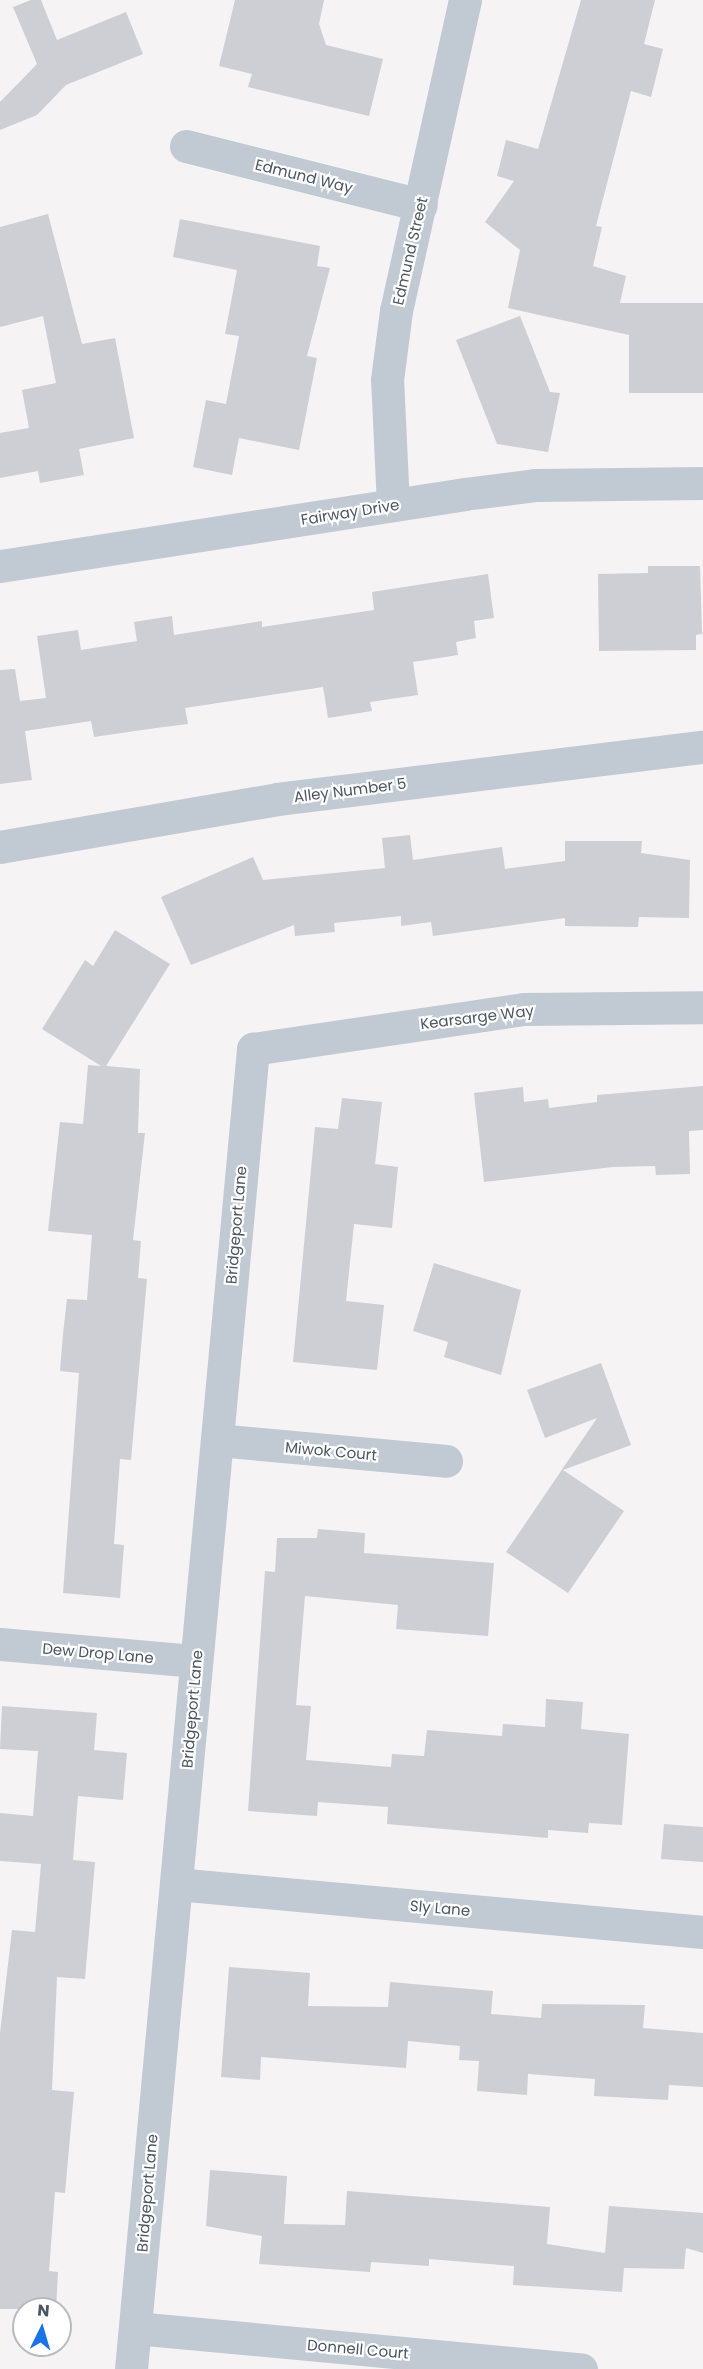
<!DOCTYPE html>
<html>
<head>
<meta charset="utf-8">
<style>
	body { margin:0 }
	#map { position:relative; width:703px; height:2369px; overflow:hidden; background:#f5f3f3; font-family:Poppins,sans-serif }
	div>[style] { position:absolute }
	.building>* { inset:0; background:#cdcfd5 }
	.minor>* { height:33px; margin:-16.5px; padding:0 16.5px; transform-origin:16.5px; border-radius:16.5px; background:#c1cad2 }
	span { translate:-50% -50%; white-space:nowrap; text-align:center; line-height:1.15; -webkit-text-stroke:4.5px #fff; paint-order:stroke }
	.street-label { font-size:15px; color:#4a5661 }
	.north { position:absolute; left:12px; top:2297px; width:60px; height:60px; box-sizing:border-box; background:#fff; border:2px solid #b7bbc0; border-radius:50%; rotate:5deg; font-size:16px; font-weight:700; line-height:24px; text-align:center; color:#4a5661 }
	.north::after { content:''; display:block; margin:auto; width:21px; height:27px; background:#1a73e8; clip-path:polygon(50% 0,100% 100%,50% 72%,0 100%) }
</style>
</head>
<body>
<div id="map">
	<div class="building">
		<div style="clip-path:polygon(31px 0,41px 0,57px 40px,126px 12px,143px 54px,66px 85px,37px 115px,0 130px,0 102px,37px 64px,13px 7px)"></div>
		<div style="clip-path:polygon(235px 0,324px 0,319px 24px,326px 45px,383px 59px,369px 116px,248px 87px,252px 74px,219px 66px)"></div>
		<div style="clip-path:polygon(581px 0,655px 0,644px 44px,663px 49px,651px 97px,631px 91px,596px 226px,602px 227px,593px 266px,626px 276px,620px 303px,703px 303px,703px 393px,629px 393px,629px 335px,508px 308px,520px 250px,485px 222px,514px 181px,497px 176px,506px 140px,538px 149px)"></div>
		<div style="clip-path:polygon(48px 214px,82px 344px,115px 338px,134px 438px,79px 449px,84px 475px,40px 483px,38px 471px,0 478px,0 433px,29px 428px,22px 390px,56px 383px,43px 316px,0 327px,0 227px)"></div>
		<div style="clip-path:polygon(180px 219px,320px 246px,317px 266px,330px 268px,307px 356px,317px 358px,299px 450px,239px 438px,232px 475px,193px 467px,206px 400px,226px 404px,239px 336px,225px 334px,237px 270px,173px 257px)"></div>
		<div style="clip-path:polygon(520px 316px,550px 392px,560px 393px,548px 452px,497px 444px,456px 340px)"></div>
		<div style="clip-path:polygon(648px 566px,700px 566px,702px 634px,696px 635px,696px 650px,599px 651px,598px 574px,648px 573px)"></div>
		<div style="clip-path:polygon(488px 574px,494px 618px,474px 621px,476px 638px,456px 642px,458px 655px,413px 662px,418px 695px,370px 702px,372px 711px,328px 718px,323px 687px,185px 708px,188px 724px,156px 728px,94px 737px,91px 721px,25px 731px,32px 780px,0 784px,0 670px,15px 669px,20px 701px,46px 698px,37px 636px,78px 630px,81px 650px,137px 641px,134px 622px,172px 616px,174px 635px,262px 621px,262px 627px,374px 610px,372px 592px)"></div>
		<div style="clip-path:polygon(410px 835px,413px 860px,502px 847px,505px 869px,565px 861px,565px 841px,642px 841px,641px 853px,690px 860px,689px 918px,639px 917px,638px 927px,565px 926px,565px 918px,433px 936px,431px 922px,401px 926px,401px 916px,334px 923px,335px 932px,295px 936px,294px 925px,191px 965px,161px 897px,253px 857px,263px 880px,385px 868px,382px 838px)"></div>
		<div style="clip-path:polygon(115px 930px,170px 964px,106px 1066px,140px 1069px,138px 1133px,145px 1133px,133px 1240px,141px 1241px,138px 1278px,147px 1279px,131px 1460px,120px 1459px,114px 1544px,124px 1545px,120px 1598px,63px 1593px,79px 1373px,60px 1371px,63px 1334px,67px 1299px,87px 1300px,92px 1235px,48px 1231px,60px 1122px,83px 1124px,88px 1065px,101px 1066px,42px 1029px,85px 960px,93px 966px)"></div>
		<div style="clip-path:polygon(703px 1086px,703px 1130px,689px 1131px,690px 1174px,656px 1175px,655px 1166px,613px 1167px,484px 1182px,474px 1093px,523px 1087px,524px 1102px,548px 1099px,549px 1108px,597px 1102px,597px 1095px)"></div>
		<div style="clip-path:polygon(342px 1098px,382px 1102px,375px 1164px,398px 1167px,392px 1228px,354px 1224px,346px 1301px,384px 1305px,377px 1370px,293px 1362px,315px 1127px,338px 1129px)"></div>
		<div style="clip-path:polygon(434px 1263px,521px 1290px,501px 1375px,444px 1357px,448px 1342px,413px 1331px)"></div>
		<div style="clip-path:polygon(601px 1363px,631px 1445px,563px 1470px,624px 1511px,568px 1593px,506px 1552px,597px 1418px,545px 1438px,527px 1390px)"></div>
		<div style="clip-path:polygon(318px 1529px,365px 1533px,364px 1553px,494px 1563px,488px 1636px,396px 1629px,398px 1605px,305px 1596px,296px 1705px,311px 1706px,306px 1760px,391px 1767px,392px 1754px,424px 1756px,427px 1730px,502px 1736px,503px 1724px,545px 1727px,546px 1699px,583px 1702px,581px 1729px,629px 1734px,622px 1825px,589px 1823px,588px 1833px,548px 1830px,548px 1838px,387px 1824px,388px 1807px,318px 1802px,317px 1816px,248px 1811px,265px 1571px,275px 1572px,277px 1538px,317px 1538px)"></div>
		<div style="clip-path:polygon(2px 1706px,97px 1713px,94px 1750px,127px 1753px,123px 1800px,78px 1796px,73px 1860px,95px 1862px,85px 1979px,57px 1977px,52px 2090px,74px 2092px,65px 2193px,55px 2192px,49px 2271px,58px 2272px,56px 2309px,0 2309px,0 2033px,12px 1930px,35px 1932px,41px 1864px,0 1861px,0 1813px,33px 1816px,38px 1751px,0 1749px)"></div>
		<div style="clip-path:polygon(664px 1824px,703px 1827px,703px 1862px,661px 1859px)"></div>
		<div style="clip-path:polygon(229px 1967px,310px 1973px,308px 2006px,388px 2007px,390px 1982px,493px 1991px,491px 2014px,541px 2018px,542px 2004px,645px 2005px,643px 2028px,703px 2033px,703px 2087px,669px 2085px,668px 2100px,594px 2096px,595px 2079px,528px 2074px,527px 2095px,477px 2091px,479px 2061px,459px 2060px,460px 2046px,408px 2041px,406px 2068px,261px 2057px,260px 2080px,221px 2077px)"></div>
		<div style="clip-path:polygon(210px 2170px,287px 2176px,284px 2224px,345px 2225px,347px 2191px,550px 2207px,547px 2244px,605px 2253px,609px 2206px,703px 2213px,703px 2253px,686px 2248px,684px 2269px,624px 2268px,622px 2292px,513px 2285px,514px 2266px,429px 2259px,429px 2266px,371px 2262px,370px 2272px,259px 2264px,262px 2236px,206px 2226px)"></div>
	</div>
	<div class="minor">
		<div style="left:186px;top:146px;width:242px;rotate:14.1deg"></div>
		<div style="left:393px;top:505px;width:125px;rotate:-92.7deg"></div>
		<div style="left:387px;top:380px;width:70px;rotate:-82.6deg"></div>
		<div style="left:396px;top:311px;width:319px;rotate:-77.5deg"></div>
		<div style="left:0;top:566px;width:470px;rotate:-8.8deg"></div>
		<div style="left:464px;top:494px;width:73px;rotate:-7.1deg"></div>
		<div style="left:536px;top:485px;width:167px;rotate:-0.7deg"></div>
		<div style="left:0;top:847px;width:281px;rotate:-9.8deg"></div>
		<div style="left:277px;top:799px;width:429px;rotate:-7deg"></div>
		<div style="left:217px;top:1440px;width:230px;rotate:5.2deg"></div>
		<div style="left:0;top:1644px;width:197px;rotate:5deg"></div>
		<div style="left:176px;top:1884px;width:529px;rotate:5.2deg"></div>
		<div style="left:135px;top:2328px;width:448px;rotate:5.3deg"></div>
		<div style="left:131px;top:2369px;width:1326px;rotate:-84.72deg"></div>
		<div style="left:253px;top:1049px;width:274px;rotate:-8.4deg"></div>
		<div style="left:524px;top:1009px;width:179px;rotate:-0.6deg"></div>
	</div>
	<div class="street-label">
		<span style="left:304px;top:176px;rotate:14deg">Edmund Way</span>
		<span style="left:410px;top:251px;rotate:-77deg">Edmund Street</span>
		<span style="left:350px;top:512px;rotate:-9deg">Fairway Drive</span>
		<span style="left:350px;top:790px;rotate:-7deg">Alley Number 5</span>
		<span style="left:477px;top:1017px;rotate:-7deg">Kearsarge Way</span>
		<span style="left:236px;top:1225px;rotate:-85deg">Bridgeport Lane</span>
		<span style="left:331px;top:1451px;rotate:5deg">Miwok Court</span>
		<span style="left:98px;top:1653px;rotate:5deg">Dew Drop Lane</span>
		<span style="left:192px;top:1709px;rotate:-85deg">Bridgeport Lane</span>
		<span style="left:440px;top:1908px;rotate:5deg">Sly Lane</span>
		<span style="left:147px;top:2193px;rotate:-85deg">Bridgeport Lane</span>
		<span style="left:358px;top:2349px;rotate:5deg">Donnell Court</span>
	</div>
	<div class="north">N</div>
</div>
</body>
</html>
